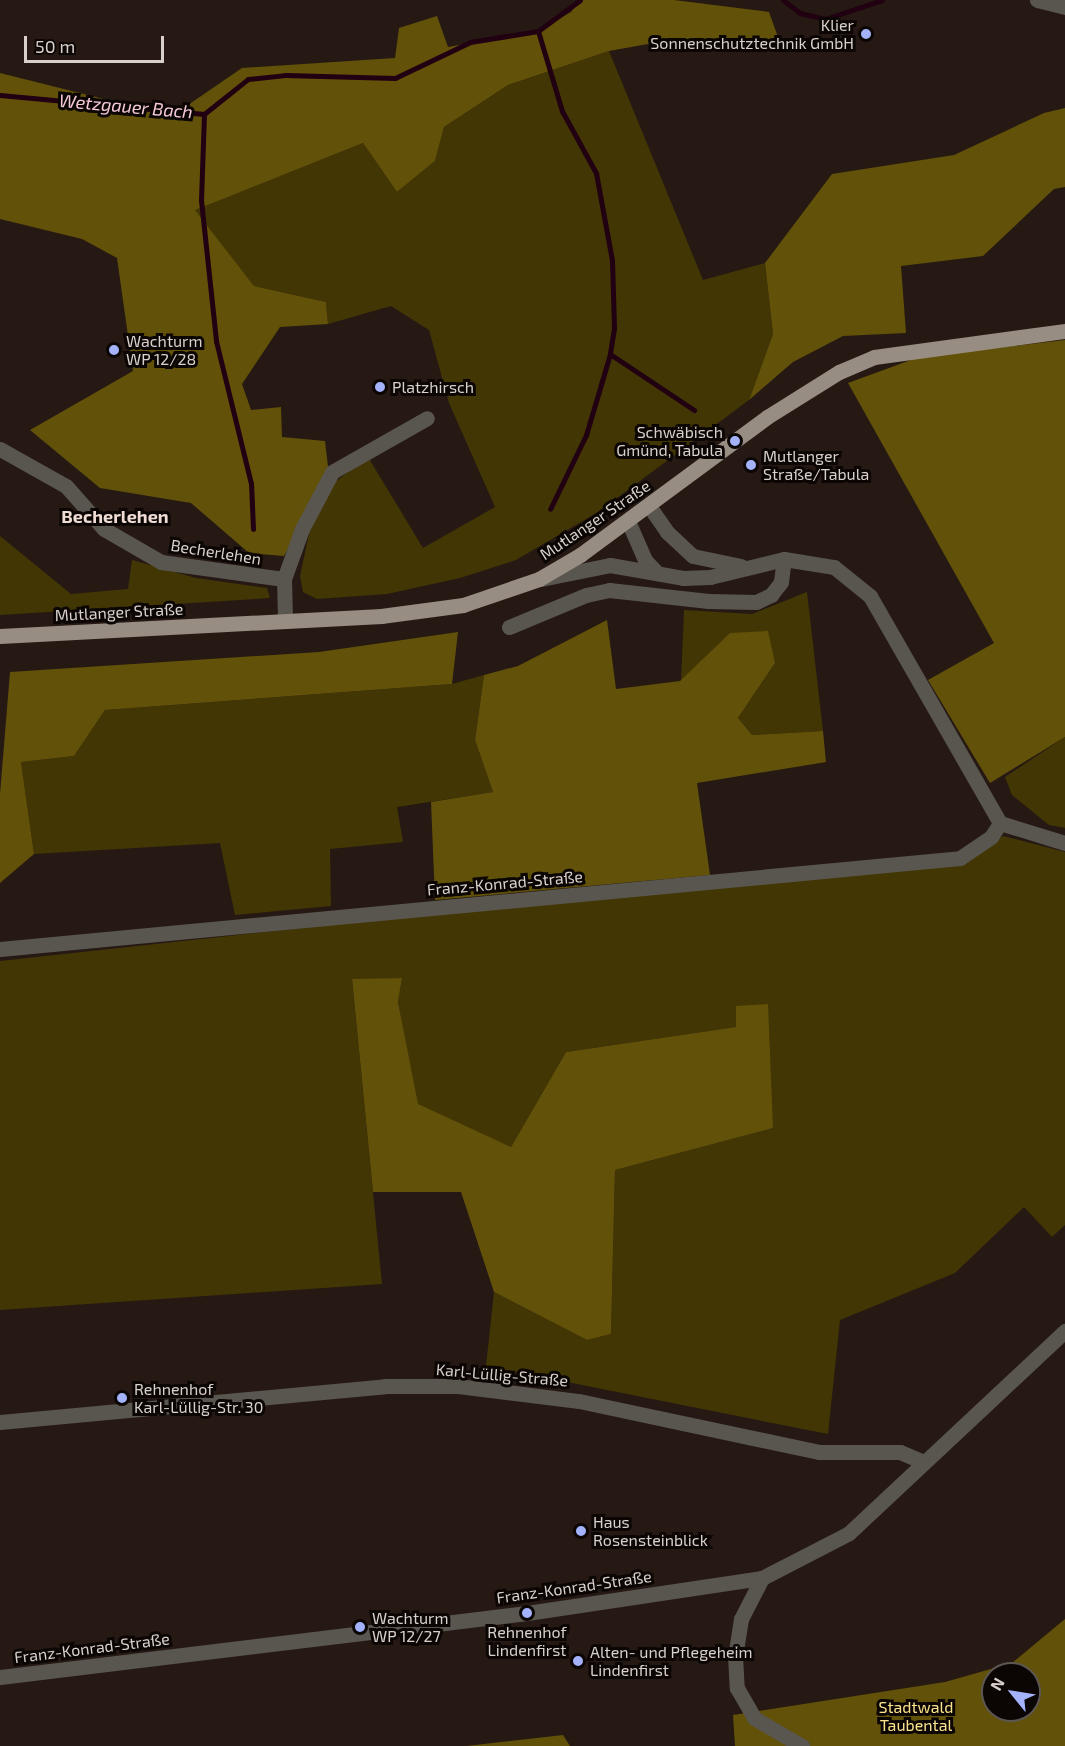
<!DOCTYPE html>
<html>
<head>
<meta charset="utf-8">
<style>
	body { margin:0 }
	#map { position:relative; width:1065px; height:1746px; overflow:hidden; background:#261914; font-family:"Exo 2",sans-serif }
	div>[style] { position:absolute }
	.green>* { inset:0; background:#423604 }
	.forest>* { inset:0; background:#625108 }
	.stream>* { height:5px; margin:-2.5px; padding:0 2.5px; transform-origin:2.5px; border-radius:2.5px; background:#210111 }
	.street>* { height:15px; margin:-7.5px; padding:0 7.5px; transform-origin:7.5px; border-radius:7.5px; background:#59554f }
	.primary>* { height:15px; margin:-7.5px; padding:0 7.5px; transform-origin:7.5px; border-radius:7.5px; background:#978d82 }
	.dots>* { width:16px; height:16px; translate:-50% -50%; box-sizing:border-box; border:3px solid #0b0604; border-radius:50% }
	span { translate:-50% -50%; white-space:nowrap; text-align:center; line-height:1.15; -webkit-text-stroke:6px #0b0604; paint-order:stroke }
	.poi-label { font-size:16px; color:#d9d0cc }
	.right { translate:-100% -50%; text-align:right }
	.left { translate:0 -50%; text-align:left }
	.street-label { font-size:16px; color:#d9d0cc }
	.park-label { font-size:16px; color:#fbe38b }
	.water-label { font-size:18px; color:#f5c8da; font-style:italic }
	.neighbourhood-label { font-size:18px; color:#efddd5; font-weight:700 }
	.north { position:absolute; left:981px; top:1662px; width:60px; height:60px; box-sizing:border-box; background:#0b0604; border:2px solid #5d5754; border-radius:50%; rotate:300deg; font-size:16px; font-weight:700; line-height:24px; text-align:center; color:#d9d0cc }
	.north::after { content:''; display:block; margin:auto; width:21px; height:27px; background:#a4b2fc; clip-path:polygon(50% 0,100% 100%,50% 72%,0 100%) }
	.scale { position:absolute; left:24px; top:36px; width:140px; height:27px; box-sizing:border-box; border:3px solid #d9d0cc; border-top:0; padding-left:8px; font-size:18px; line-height:21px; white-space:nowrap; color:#d9d0cc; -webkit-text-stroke:4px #0b0604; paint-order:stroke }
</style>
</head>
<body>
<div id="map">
	<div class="green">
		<div style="clip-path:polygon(609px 51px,703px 280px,765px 263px,773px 334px,749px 400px,598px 512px,516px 560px,460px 578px,387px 594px,317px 599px,303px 592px,300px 576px,309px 534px,327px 488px,368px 457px,423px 548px,495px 507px,449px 403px,429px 330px,391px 306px,328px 324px,326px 302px,254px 286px,194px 210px,363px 143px,397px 192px,435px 161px,444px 127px,508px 85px)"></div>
		<div style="clip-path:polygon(0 536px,71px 594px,128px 589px,132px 560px,196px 578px,267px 588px,270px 598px,0 615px)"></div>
		<div style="clip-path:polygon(807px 592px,823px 731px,752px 735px,738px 718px,775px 663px,681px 681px,684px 610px,752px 614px)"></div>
		<div style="clip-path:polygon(484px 675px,475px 740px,493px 792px,397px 807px,403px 842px,330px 849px,331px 906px,235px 915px,220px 843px,34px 854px,21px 762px,74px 756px,105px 710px,452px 684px)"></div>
		<div style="clip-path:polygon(1065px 737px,1065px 828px,1049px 825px,1012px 795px,1005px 777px)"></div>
		<div style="clip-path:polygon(1003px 836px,1065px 852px,1065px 1225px,1052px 1237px,1024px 1207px,955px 1273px,840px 1320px,828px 1434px,486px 1366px,494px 1292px,587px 1340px,611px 1334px,615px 1170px,773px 1128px,736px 1027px,566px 1052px,511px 1147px,417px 1105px,398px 1002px,402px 978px,352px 980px,382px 1284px,0 1310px,0 961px,971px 855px)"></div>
	</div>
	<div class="forest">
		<div style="clip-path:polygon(580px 0,674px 0,769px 12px,783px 51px,670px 40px,609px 51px,508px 85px,444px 127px,435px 161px,397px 192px,363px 143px,195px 210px,254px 286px,326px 302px,328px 324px,280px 327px,242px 384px,251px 410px,281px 407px,282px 437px,325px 441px,329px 475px,284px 556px,249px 553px,191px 503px,100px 488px,30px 430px,133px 371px,117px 258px,82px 239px,0 219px,0 73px,172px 116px,242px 68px,395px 58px,399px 28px,437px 16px,448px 47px,538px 31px,571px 12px)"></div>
		<div style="clip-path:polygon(1065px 108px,1065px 187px,1054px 189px,983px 256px,901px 266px,906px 333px,843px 336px,793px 362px,749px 400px,773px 334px,765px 263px,832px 174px,954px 155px,1044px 113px)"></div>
		<div style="clip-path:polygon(1065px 340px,1065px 737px,990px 783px,928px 680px,994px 643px,848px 383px,919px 357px)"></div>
		<div style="clip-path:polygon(607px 620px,616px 689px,680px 681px,730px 633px,768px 631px,775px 663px,738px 718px,752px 735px,823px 731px,826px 762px,697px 783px,710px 875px,435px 900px,431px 802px,493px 792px,475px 740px,484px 675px,518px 666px)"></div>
		<div style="clip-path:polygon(458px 632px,452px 684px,105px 710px,74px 756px,21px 762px,34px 854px,0 883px,0 794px,10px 672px,319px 652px)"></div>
		<div style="clip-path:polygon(402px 978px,398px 1002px,418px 1104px,511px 1147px,566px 1052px,736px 1027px,736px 1006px,768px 1004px,773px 1128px,615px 1170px,611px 1334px,587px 1340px,494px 1292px,461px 1192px,373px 1192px,352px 979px)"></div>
		<div style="clip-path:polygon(evenodd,1065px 1619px,1065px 1746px,735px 1746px,733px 1715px,945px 1682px,1012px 1663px,1065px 1619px,993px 1674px,1029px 1674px,1029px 1710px,993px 1710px,993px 1674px)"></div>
		<div style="clip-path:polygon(563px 1735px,570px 1746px,466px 1746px)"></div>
	</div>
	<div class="stream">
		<div style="left:783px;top:0;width:21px;rotate:37deg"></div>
		<div style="left:800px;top:13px;width:26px;rotate:13deg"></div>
		<div style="left:825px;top:19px;width:60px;rotate:-18.4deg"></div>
		<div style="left:538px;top:31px;width:84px;rotate:73.3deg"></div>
		<div style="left:562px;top:111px;width:71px;rotate:61.3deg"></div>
		<div style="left:596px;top:173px;width:88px;rotate:79.6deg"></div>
		<div style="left:612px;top:260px;width:68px;rotate:88.3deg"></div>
		<div style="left:614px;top:328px;width:26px;rotate:99deg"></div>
		<div style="left:610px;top:354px;width:84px;rotate:106.5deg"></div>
		<div style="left:586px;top:435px;width:82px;rotate:115.9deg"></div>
		<div style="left:0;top:95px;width:205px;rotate:5.3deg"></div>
		<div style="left:204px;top:114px;width:56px;rotate:-38.5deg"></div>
		<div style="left:248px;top:79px;width:37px;rotate:-6deg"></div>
		<div style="left:285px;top:75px;width:110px;rotate:1.6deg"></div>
		<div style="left:395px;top:78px;width:83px;rotate:-25.6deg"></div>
		<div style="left:470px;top:42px;width:69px;rotate:-9.2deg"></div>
		<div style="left:538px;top:31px;width:52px;rotate:-36.4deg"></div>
		<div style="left:204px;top:114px;width:86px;rotate:92deg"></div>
		<div style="left:201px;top:200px;width:142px;rotate:83.9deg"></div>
		<div style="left:216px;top:341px;width:146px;rotate:76.2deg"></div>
		<div style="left:251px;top:483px;width:46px;rotate:87.5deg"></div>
		<div style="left:610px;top:354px;width:101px;rotate:33.7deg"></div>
	</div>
	<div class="street">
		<div style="left:1037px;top:0;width:29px;rotate:14deg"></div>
		<div style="left:0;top:449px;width:76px;rotate:29.3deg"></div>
		<div style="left:66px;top:486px;width:57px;rotate:48.5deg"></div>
		<div style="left:104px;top:529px;width:66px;rotate:30.1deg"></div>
		<div style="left:161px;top:562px;width:124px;rotate:7.9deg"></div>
		<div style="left:649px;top:506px;width:32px;rotate:55deg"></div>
		<div style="left:667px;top:532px;width:35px;rotate:43deg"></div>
		<div style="left:693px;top:556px;width:49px;rotate:11.8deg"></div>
		<div style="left:628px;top:521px;width:43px;rotate:66.4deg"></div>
		<div style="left:645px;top:560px;width:18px;rotate:47deg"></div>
		<div style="left:541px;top:579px;width:70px;rotate:-11.5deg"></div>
		<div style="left:610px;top:565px;width:74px;rotate:10.1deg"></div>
		<div style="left:683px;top:578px;width:27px;rotate:-2deg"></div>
		<div style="left:710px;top:577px;width:76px;rotate:-13.7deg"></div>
		<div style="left:784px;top:559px;width:51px;rotate:9.1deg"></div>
		<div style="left:834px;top:567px;width:46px;rotate:38.9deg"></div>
		<div style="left:870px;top:596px;width:262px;rotate:60.2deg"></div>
		<div style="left:1000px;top:823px;width:68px;rotate:17.1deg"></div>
		<div style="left:285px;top:619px;width:40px;rotate:-91.4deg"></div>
		<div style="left:284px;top:579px;width:53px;rotate:-70.2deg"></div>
		<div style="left:302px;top:529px;width:64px;rotate:-62.2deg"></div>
		<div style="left:332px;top:472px;width:109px;rotate:-29.6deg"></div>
		<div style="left:509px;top:627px;width:83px;rotate:-22.6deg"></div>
		<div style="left:586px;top:595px;width:24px;rotate:-12deg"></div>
		<div style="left:609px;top:590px;width:100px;rotate:6.3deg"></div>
		<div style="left:708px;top:601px;width:48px;rotate:1.2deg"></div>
		<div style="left:756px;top:602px;width:17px;rotate:-25deg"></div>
		<div style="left:771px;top:595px;width:16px;rotate:-52deg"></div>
		<div style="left:781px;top:582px;width:23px;rotate:-83deg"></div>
		<div style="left:0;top:949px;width:964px;rotate:-5.41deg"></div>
		<div style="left:960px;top:858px;width:37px;rotate:-34deg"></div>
		<div style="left:991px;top:837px;width:17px;rotate:-57deg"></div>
		<div style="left:0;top:1422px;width:387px;rotate:-5.3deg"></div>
		<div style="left:385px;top:1386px;width:73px"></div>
		<div style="left:458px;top:1386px;width:122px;rotate:7.1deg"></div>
		<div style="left:579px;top:1401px;width:245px;rotate:12deg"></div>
		<div style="left:819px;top:1452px;width:81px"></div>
		<div style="left:900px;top:1452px;width:25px;rotate:23deg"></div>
		<div style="left:762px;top:1578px;width:46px;rotate:117.1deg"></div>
		<div style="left:741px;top:1619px;width:36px;rotate:99deg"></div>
		<div style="left:735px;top:1655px;width:33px;rotate:87deg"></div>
		<div style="left:737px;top:1688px;width:34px;rotate:60deg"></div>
		<div style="left:754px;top:1718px;width:56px;rotate:30.3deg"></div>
		<div style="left:0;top:1677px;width:531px;rotate:-6.92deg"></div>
		<div style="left:527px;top:1613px;width:238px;rotate:-8.5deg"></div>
		<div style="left:762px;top:1578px;width:98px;rotate:-27.3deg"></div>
		<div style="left:849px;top:1533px;width:296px;rotate:-43.1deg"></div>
	</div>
	<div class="primary">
		<div style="left:0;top:636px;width:382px;rotate:-3deg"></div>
		<div style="left:381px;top:616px;width:83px;rotate:-7.6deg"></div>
		<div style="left:463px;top:605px;width:80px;rotate:-18.9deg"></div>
		<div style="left:539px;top:579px;width:48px;rotate:-30.3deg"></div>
		<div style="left:580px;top:555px;width:232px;rotate:-36.4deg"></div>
		<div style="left:767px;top:417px;width:85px;rotate:-32deg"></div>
		<div style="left:839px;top:372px;width:38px;rotate:-23deg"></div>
		<div style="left:874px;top:357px;width:193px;rotate:-7.8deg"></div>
	</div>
	<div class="dots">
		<div style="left:866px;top:34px;background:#a4b2fc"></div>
		<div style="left:114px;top:350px;background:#a4b2fc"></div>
		<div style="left:380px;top:387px;background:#a4b2fc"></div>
		<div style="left:735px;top:441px;background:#a4b2fc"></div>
		<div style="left:751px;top:465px;background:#a4b2fc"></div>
		<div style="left:122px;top:1398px;background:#a4b2fc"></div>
		<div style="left:581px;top:1531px;background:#a4b2fc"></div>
		<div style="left:527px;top:1613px;background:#a4b2fc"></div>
		<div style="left:360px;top:1627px;background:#a4b2fc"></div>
		<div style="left:578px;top:1661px;background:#a4b2fc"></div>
	</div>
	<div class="poi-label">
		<span class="right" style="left:854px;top:34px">Klier<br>Sonnenschutztechnik GmbH</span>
		<span class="left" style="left:126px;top:350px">Wachturm<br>WP 12/28</span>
		<span class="left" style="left:392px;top:387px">Platzhirsch</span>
		<span class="right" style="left:723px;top:441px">Schwäbisch<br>Gmünd, Tabula</span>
		<span class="left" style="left:763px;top:465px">Mutlanger<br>Straße/Tabula</span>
		<span class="left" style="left:134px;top:1398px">Rehnenhof<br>Karl-Lüllig-Str. 30</span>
		<span class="left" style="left:593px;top:1531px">Haus<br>Rosensteinblick</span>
		<span class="left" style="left:372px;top:1627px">Wachturm<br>WP 12/27</span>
		<span style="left:527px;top:1641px">Rehnenhof<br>Lindenfirst</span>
		<span class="left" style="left:590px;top:1661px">Alten- und Pflegeheim<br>Lindenfirst</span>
	</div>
	<div class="street-label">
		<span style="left:595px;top:520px;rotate:-34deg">Mutlanger Straße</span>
		<span style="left:216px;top:552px;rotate:9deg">Becherlehen</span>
		<span style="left:119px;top:612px;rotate:-3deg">Mutlanger Straße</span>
		<span style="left:505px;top:883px;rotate:-5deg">Franz-Konrad-Straße</span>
		<span style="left:502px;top:1375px;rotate:5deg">Karl-Lüllig-Straße</span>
		<span style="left:574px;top:1587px;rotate:-8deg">Franz-Konrad-Straße</span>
		<span style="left:92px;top:1648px;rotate:-7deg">Franz-Konrad-Straße</span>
	</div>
	<div class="park-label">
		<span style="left:916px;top:1716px">Stadtwald<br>Taubental</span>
	</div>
	<div class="water-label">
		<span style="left:126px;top:106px;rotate:5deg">Wetzgauer Bach</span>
	</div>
	<div class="neighbourhood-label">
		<span style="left:115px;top:516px">Becherlehen</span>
	</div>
	<div class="north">N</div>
	<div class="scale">50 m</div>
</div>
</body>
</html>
